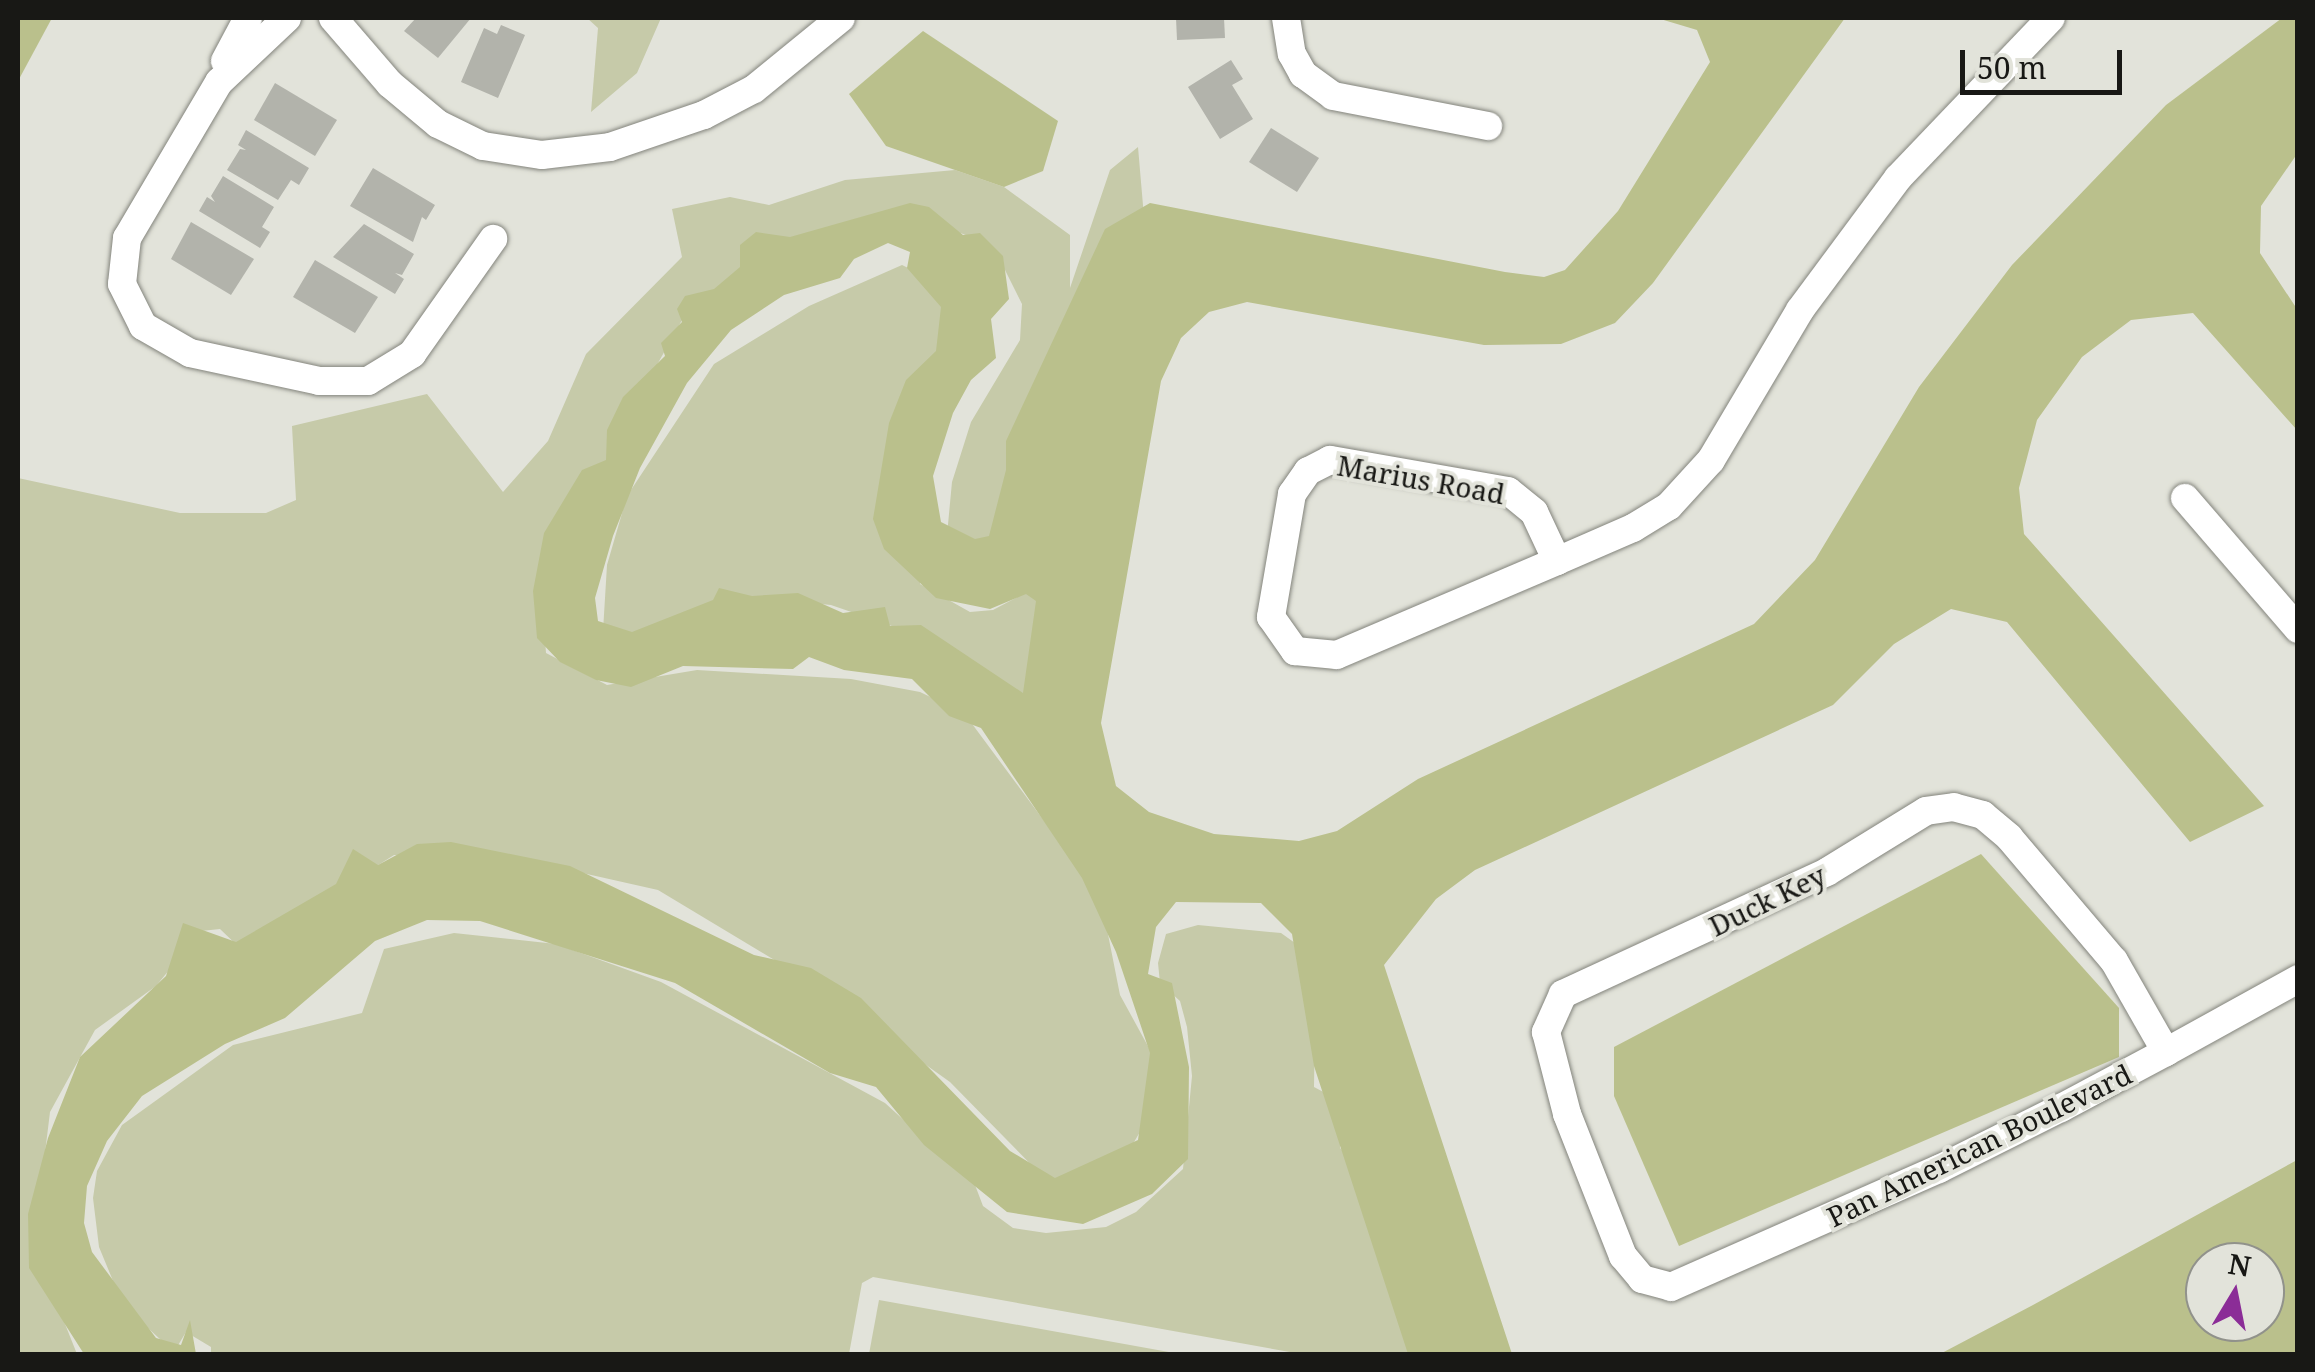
<!DOCTYPE html>
<html>
<head>
<meta charset="utf-8">
<style>
	body { margin:0 }
	#map { position:relative; width:2315px; height:1372px; overflow:hidden; background:#e2e3da; font-family:"Noto Serif",serif }
	div>[style] { position:absolute }
	.green>* { inset:0; background:#c6caa9 }
	.water>* { inset:0; background:#bac08c }
	.building>* { inset:0; background:#b2b3ab }
	.roads { filter:drop-shadow(0 0 2px #83847c) drop-shadow(0 0 2px #83847c) }
	.minor>* { height:28px; margin:-14px; padding:0 14px; transform-origin:14px; border-radius:14px; background:#fff }
	span { translate:-50% -50%; white-space:nowrap; text-align:center; line-height:1.15; -webkit-text-stroke:8px #e2e3da; paint-order:stroke }
	.street-label { font-size:28px; color:#181815 }
	.frame { position:absolute; inset:0; border:20px solid #181815; pointer-events:none }
	.north { position:absolute; left:2185px; top:1242px; width:100px; height:100px; box-sizing:border-box; background:#e2e3da; border:2px solid #91928b; border-radius:50%; rotate:10deg; font-size:28px; font-weight:700; line-height:40px; text-align:center; color:#181815 }
	.north::after { content:''; display:block; margin:auto; width:35px; height:45px; background:#8b2d97; clip-path:polygon(50% 0,100% 100%,50% 72%,0 100%) }
	.scale { position:absolute; left:1960px; top:50px; width:162px; height:45px; box-sizing:border-box; border:5px solid #181815; border-top:0; padding-left:12px; font-size:30px; line-height:35px; white-space:nowrap; color:#181815; -webkit-text-stroke:8px #e2e3da; paint-order:stroke }
</style>
</head>
<body>
<div id="map">
	<div class="green">
		<div style="clip-path:polygon(587px 18px,661px 18px,637px 73px,591px 112px,598px 28px)"></div>
		<div style="clip-path:polygon(1138px 147px,1144px 217px,1015px 510px,977px 549px,947px 535px,952px 482px,971px 422px,1020px 340px,1022px 304px,1005px 270px,974px 238px,906px 213px,682px 320px,643px 390px,544px 625px,546px 653px,607px 685px,697px 670px,851px 679px,920px 692px,964px 713px,1076px 864px,1104px 914px,1120px 995px,1155px 1059px,1152px 1111px,1126px 1156px,1050px 1184px,950px 1082px,801px 976px,658px 890px,498px 854px,394px 855px,243px 951px,220px 929px,201px 931px,156px 986px,95px 1030px,50px 1112px,38px 1210px,45px 1274px,77px 1354px,18px 1354px,18px 478px,180px 513px,266px 513px,296px 500px,292px 426px,427px 394px,503px 492px,548px 441px,586px 354px,682px 257px,672px 209px,730px 197px,769px 205px,845px 180px,955px 170px,1004px 187px,1070px 235px,1070px 288px,1110px 170px)"></div>
		<div style="clip-path:polygon(902px 265px,933px 280px,953px 341px,933px 368px,920px 584px,970px 612px,993px 610px,1038px 586px,1036px 703px,915px 634px,831px 605px,732px 595px,658px 636px,603px 631px,607px 565px,627px 496px,714px 364px,809px 306px)"></div>
		<div style="clip-path:polygon(1198px 925px,1281px 933px,1316px 958px,1314px 1087px,1329px 1095px,1342px 1123px,1340px 1148px,1367px 1175px,1430px 1354px,1301px 1354px,873px 1277px,862px 1283px,849px 1354px,211px 1354px,211px 1347px,186px 1332px,174px 1352px,123px 1305px,99px 1247px,93px 1198px,97px 1171px,122px 1125px,233px 1045px,362px 1013px,384px 949px,454px 933px,556px 944px,661px 982px,885px 1103px,975px 1185px,983px 1206px,1013px 1228px,1046px 1233px,1106px 1227px,1136px 1212px,1183px 1169px,1192px 1076px,1187px 1027px,1180px 1001px,1160px 983px,1158px 963px,1166px 934px)"></div>
		<div style="clip-path:polygon(879px 1300px,1180px 1354px,869px 1354px)"></div>
	</div>
	<div class="water">
		<div style="clip-path:polygon(18px 18px,52px 18px,18px 81px)"></div>
		<div style="clip-path:polygon(evenodd,1657px 18px,1845px 18px,1653px 283px,1615px 323px,1561px 344px,1484px 345px,1247px 302px,1209px 312px,1181px 338px,1161px 381px,1101px 723px,1116px 786px,1149px 812px,1214px 834px,1299px 841px,1337px 831px,1418px 779px,1754px 624px,1815px 560px,1919px 387px,2012px 265px,2166px 105px,2282px 18px,2297px 18px,2297px 154px,2261px 206px,2260px 253px,2297px 309px,2297px 430px,2193px 313px,2131px 320px,2082px 357px,2037px 420px,2019px 488px,2024px 534px,2264px 806px,2190px 842px,2007px 622px,1951px 609px,1894px 644px,1833px 705px,1475px 870px,1436px 899px,1384px 965px,1512px 1354px,1408px 1354px,1314px 1066px,1292px 934px,1261px 903px,1176px 902px,1156px 927px,1148px 974px,1172px 983px,1189px 1067px,1188px 1159px,1152px 1194px,1083px 1224px,1007px 1212px,924px 1145px,876px 1087px,830px 1073px,675px 983px,480px 921px,427px 920px,375px 941px,285px 1018px,225px 1044px,142px 1096px,107px 1141px,87px 1186px,84px 1223px,92px 1252px,156px 1338px,181px 1345px,190px 1320px,196px 1354px,84px 1354px,29px 1268px,28px 1214px,48px 1138px,80px 1057px,166px 976px,183px 923px,236px 942px,336px 884px,353px 849px,378px 865px,417px 844px,451px 842px,570px 866px,754px 955px,811px 968px,861px 998px,1010px 1151px,1055px 1178px,1138px 1140px,1150px 1053px,1116px 952px,1082px 878px,981px 728px,949px 716px,912px 679px,844px 670px,809px 657px,793px 669px,683px 666px,631px 687px,596px 680px,560px 662px,537px 638px,533px 591px,544px 533px,582px 470px,606px 460px,607px 430px,623px 397px,665px 356px,661px 343px,682px 322px,677px 309px,685px 296px,714px 289px,740px 267px,740px 245px,756px 232px,790px 237px,910px 203px,929px 207px,963px 235px,980px 233px,1003px 256px,1009px 299px,991px 319px,996px 358px,971px 380px,953px 413px,933px 476px,941px 522px,975px 539px,989px 536px,1006px 470px,1006px 441px,1105px 229px,1150px 203px,1505px 272px,1544px 277px,1565px 270px,1618px 211px,1710px 62px,1697px 30px,1657px 18px,888px 243px,910px 252px,907px 268px,941px 307px,936px 351px,906px 380px,889px 423px,873px 519px,884px 549px,936px 598px,990px 609px,1026px 594px,1036px 601px,1023px 693px,921px 625px,890px 626px,885px 607px,843px 613px,798px 593px,752px 596px,719px 588px,713px 600px,632px 632px,598px 621px,595px 598px,613px 536px,640px 468px,687px 383px,731px 330px,784px 295px,840px 278px,854px 259px,888px 243px)"></div>
		<div style="clip-path:polygon(923px 31px,1058px 121px,1043px 171px,1004px 187px,886px 146px,849px 94px)"></div>
		<div style="clip-path:polygon(1981px 854px,2119px 1008px,2119px 1057px,1679px 1246px,1614px 1096px,1614px 1047px)"></div>
		<div style="clip-path:polygon(evenodd,2297px 1160px,2297px 1354px,1940px 1354px,2033px 1305px,2297px 1160px,2265px 1262px,2265px 1322px,2205px 1322px,2205px 1262px,2265px 1262px)"></div>
	</div>
	<div class="building">
		<div style="clip-path:polygon(416px 18px,471px 18px,438px 58px,404px 31px)"></div>
		<div style="clip-path:polygon(1176px 18px,1224px 18px,1225px 38px,1177px 40px)"></div>
		<div style="clip-path:polygon(501px 25px,525px 35px,498px 98px,461px 82px,484px 28px,497px 34px)"></div>
		<div style="clip-path:polygon(1231px 60px,1243px 79px,1232px 85px,1253px 119px,1220px 139px,1188px 87px)"></div>
		<div style="clip-path:polygon(275px 83px,337px 120px,315px 156px,254px 120px)"></div>
		<div style="clip-path:polygon(1271px 128px,1319px 158px,1297px 192px,1249px 162px)"></div>
		<div style="clip-path:polygon(246px 130px,309px 168px,299px 185px,291px 180px,278px 200px,227px 170px,240px 149px,246px 150px,238px 145px)"></div>
		<div style="clip-path:polygon(373px 168px,435px 205px,426px 220px,422px 217px,413px 242px,350px 206px)"></div>
		<div style="clip-path:polygon(223px 176px,274px 207px,262px 227px,270px 232px,260px 248px,199px 211px,207px 197px,215px 202px,211px 196px)"></div>
		<div style="clip-path:polygon(191px 222px,254px 259px,231px 295px,171px 259px)"></div>
		<div style="clip-path:polygon(364px 224px,414px 254px,402px 275px,395px 273px,404px 279px,395px 294px,333px 257px)"></div>
		<div style="clip-path:polygon(315px 260px,378px 297px,355px 333px,293px 297px)"></div>
	</div>
	<div class="roads">
		<div class="minor">
			<div style="left:287px;top:18px;width:93px;rotate:136.7deg"></div>
			<div style="left:219px;top:82px;width:181px;rotate:120.5deg"></div>
			<div style="left:127px;top:238px;width:46px;rotate:96.2deg"></div>
			<div style="left:122px;top:284px;width:47px;rotate:63.4deg"></div>
			<div style="left:143px;top:326px;width:54px;rotate:29.9deg"></div>
			<div style="left:190px;top:353px;width:132px;rotate:12.2deg"></div>
			<div style="left:319px;top:381px;width:49px"></div>
			<div style="left:368px;top:381px;width:52px;rotate:-31.5deg"></div>
			<div style="left:412px;top:354px;width:141px;rotate:-54.8deg"></div>
			<div style="left:333px;top:18px;width:87px;rotate:49.2deg"></div>
			<div style="left:390px;top:84px;width:62px;rotate:39.8deg"></div>
			<div style="left:438px;top:124px;width:50px;rotate:26.1deg"></div>
			<div style="left:483px;top:146px;width:60px;rotate:8.7deg"></div>
			<div style="left:542px;top:155px;width:68px;rotate:-6.7deg"></div>
			<div style="left:610px;top:147px;width:99px;rotate:-18.8deg"></div>
			<div style="left:704px;top:115px;width:56px;rotate:-27.5deg"></div>
			<div style="left:754px;top:89px;width:112px;rotate:-39.2deg"></div>
			<div style="left:1286px;top:18px;width:36px;rotate:81deg"></div>
			<div style="left:1292px;top:54px;width:23px;rotate:61deg"></div>
			<div style="left:1303px;top:74px;width:37px;rotate:36deg"></div>
			<div style="left:1333px;top:96px;width:158px;rotate:11deg"></div>
			<div style="left:225px;top:61px;width:49px;rotate:-61.9deg"></div>
			<div style="left:2185px;top:498px;width:173px;rotate:49.2deg"></div>
			<div style="left:1557px;top:561px;width:54px;rotate:-115.1deg"></div>
			<div style="left:1534px;top:512px;width:33px;rotate:-141deg"></div>
			<div style="left:1508px;top:491px;width:181px;rotate:-170.1deg"></div>
			<div style="left:1330px;top:460px;width:25px;rotate:153deg"></div>
			<div style="left:1308px;top:471px;width:28px;rotate:125deg"></div>
			<div style="left:1292px;top:494px;width:125px;rotate:99.7deg"></div>
			<div style="left:1271px;top:617px;width:42px;rotate:54.8deg"></div>
			<div style="left:1295px;top:651px;width:42px;rotate:5.4deg"></div>
			<div style="left:1337px;top:655px;width:239px;rotate:-23.1deg"></div>
			<div style="left:1557px;top:561px;width:83px;rotate:-23.5deg"></div>
			<div style="left:1633px;top:528px;width:42px;rotate:-31.4deg"></div>
			<div style="left:1669px;top:506px;width:62px;rotate:-47.6deg"></div>
			<div style="left:1711px;top:460px;width:174px;rotate:-59.3deg"></div>
			<div style="left:1800px;top:310px;width:164px;rotate:-53.4deg"></div>
			<div style="left:1898px;top:178px;width:221px;rotate:-46.3deg"></div>
			<div style="left:2166px;top:1052px;width:105px;rotate:-119.7deg"></div>
			<div style="left:2114px;top:961px;width:162px;rotate:-130.3deg"></div>
			<div style="left:2009px;top:837px;width:34px;rotate:-140deg"></div>
			<div style="left:1983px;top:815px;width:30px;rotate:-165deg"></div>
			<div style="left:1954px;top:807px;width:28px;rotate:172deg"></div>
			<div style="left:1926px;top:811px;width:116px;rotate:148.4deg"></div>
			<div style="left:1827px;top:872px;width:291px;rotate:155.2deg"></div>
			<div style="left:1563px;top:994px;width:42px;rotate:114.1deg"></div>
			<div style="left:1546px;top:1032px;width:85px;rotate:75.6deg"></div>
			<div style="left:1567px;top:1114px;width:153px;rotate:68.5deg"></div>
			<div style="left:1623px;top:1256px;width:30px;rotate:50deg"></div>
			<div style="left:1642px;top:1279px;width:30px;rotate:15deg"></div>
			<div style="left:1671px;top:1287px;width:293px;rotate:-23.8deg"></div>
			<div style="left:1939px;top:1169px;width:136px;rotate:-26.6deg"></div>
			<div style="left:2061px;top:1108px;width:119px;rotate:-28.1deg"></div>
			<div style="left:2166px;top:1052px;width:151px;rotate:-28.9deg"></div>
		</div>
	</div>
	<div class="street-label">
		<span style="left:1421px;top:479px;rotate:10deg">Marius Road</span>
		<span style="left:1767px;top:900px;rotate:-26deg">Duck Key</span>
		<span style="left:1979px;top:1145px;rotate:-26deg">Pan American Boulevard</span>
	</div>
	<div class="frame"></div>
	<div class="north">N</div>
	<div class="scale">50 m</div>
</div>
</body>
</html>
